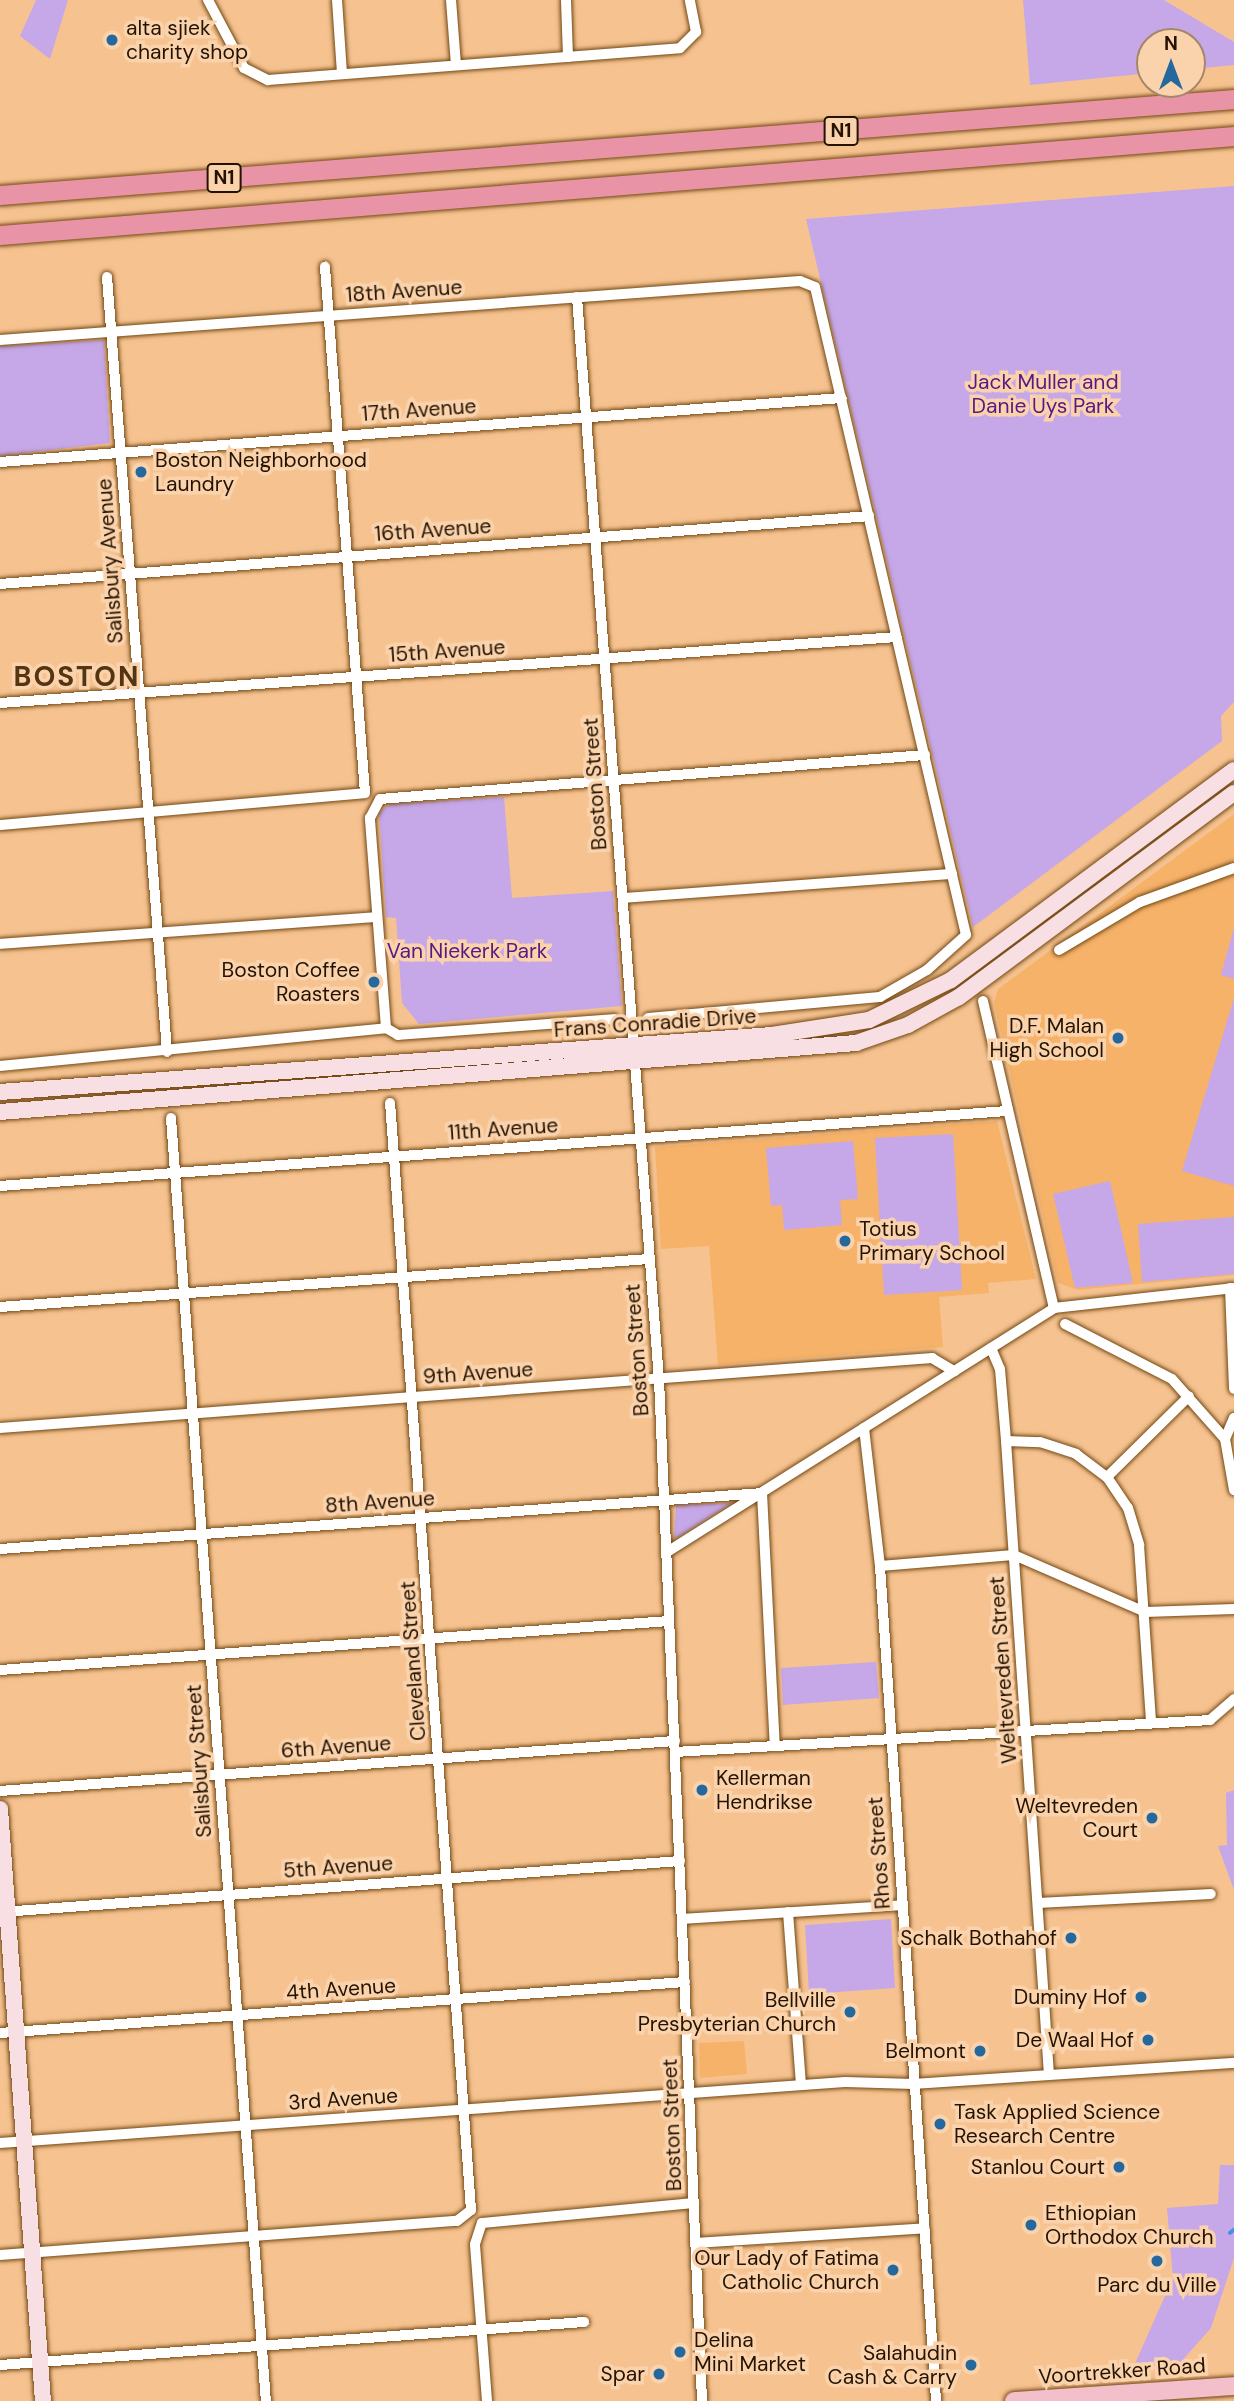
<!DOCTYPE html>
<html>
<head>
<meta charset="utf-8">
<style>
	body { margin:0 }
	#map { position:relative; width:1234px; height:2401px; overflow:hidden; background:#f6c390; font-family:"DM Sans",sans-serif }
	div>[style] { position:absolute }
	.built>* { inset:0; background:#f6b269 }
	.green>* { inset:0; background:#c6a7e8 }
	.stream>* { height:3.5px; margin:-1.75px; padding:0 1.75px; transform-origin:1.75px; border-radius:1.75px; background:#4096dd }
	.roads { filter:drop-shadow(0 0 2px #744813) drop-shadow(0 0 2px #744813) }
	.street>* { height:10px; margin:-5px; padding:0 5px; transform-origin:5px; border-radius:5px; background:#fff }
	.secondary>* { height:16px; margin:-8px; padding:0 8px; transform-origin:8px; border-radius:8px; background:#f8dfe4 }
	.primary>* { height:18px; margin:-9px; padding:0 9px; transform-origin:9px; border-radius:9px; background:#f2bfca }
	.highway>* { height:19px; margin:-9.5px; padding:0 9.5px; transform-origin:9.5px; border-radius:9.5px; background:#e994a6 }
	.dots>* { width:19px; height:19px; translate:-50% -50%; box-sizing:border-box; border:4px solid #fad3ad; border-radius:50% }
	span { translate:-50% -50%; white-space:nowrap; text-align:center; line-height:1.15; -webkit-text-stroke:7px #fad3ad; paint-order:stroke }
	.shield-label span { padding:2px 5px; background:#fad3ad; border:2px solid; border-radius:5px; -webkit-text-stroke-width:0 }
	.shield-label { font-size:19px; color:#251301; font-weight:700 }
	.poi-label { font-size:21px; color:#251301 }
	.left { translate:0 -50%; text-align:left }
	.right { translate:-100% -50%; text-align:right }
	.street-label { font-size:21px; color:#251301 }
	.park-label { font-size:21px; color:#571982 }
	.district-label { font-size:28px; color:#543511; font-weight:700; letter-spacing:2px }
	.north { position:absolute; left:1136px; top:28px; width:70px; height:70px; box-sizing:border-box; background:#fad3ad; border:2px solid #a58668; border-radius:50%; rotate:0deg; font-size:19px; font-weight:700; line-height:28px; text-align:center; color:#251301 }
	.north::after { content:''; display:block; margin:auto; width:24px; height:32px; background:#24689d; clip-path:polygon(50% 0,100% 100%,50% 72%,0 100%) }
</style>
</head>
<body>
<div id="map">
	<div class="built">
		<div style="clip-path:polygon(1234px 814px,1234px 1275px,1078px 1290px,1058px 1283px,994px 1003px,998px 989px)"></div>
		<div style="clip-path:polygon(997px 1121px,1036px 1279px,988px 1283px,989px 1293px,939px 1297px,943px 1347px,718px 1365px,709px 1246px,661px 1249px,655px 1147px)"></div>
		<div style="clip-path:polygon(744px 2041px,747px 2074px,700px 2078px,699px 2043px)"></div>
	</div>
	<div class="green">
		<div style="clip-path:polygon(36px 0,68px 0,50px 59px,20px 36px)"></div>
		<div style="clip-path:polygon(1023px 0,1164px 0,1234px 42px,1234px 65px,1192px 69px,1192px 42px,1150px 42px,1150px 73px,1030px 85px)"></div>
		<div style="clip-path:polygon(1234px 186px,1234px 702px,1221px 716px,1222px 741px,973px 927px,806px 219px)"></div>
		<div style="clip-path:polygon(104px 340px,110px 443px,0 456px,0 346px)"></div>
		<div style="clip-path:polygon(504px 797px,512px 898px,613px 891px,622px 1006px,419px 1024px,402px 1003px,396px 918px,386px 917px,379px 813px,389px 804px)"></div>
		<div style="clip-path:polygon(1234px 928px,1234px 979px,1221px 975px)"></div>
		<div style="clip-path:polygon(1234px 998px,1234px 1186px,1182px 1171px)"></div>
		<div style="clip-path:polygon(953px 1134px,962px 1290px,884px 1295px,875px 1138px)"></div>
		<div style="clip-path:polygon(853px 1141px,858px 1199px,840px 1200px,842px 1225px,784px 1230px,782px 1205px,771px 1206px,766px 1148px)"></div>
		<div style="clip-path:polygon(1110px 1181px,1133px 1283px,1075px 1288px,1053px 1194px)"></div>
		<div style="clip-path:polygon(1234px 1217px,1234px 1274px,1142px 1282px,1138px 1224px)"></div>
		<div style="clip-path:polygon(732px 1503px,677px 1538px,674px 1537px,676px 1505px)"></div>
		<div style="clip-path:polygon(876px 1662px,879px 1698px,783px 1705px,781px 1668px)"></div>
		<div style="clip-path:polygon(1234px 1790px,1234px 1890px,1218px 1846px,1227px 1845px,1226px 1793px)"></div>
		<div style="clip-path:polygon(891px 1919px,895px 1988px,809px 1994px,805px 1925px)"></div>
		<div style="clip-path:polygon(1220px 2165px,1234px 2165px,1234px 2258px,1211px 2328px,1179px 2364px,1133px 2368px,1173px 2278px,1167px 2208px,1218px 2204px)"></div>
	</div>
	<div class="stream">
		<div style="left:1230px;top:2233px;width:5px;rotate:-37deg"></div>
	</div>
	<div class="roads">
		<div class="street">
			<div style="left:208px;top:0;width:77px;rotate:62.1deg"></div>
			<div style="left:244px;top:68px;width:27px;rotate:27deg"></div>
			<div style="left:268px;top:80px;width:413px;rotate:-4.4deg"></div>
			<div style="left:680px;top:48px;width:23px;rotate:-45deg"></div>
			<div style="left:696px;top:32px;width:33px;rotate:-101deg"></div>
			<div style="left:337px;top:0;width:74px;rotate:86.1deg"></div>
			<div style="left:451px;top:0;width:65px;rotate:85.6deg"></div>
			<div style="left:566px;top:0;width:57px;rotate:88deg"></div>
			<div style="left:107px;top:277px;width:777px;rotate:85.57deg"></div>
			<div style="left:577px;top:297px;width:1085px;rotate:85.67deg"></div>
			<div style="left:659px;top:1379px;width:1023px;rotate:87.59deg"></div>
			<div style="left:0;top:340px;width:802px;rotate:-4.22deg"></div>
			<div style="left:800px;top:281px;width:16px;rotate:22deg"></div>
			<div style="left:815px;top:287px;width:665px;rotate:76.88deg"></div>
			<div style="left:966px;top:935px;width:52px;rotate:138.1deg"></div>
			<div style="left:927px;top:970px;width:54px;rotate:150.1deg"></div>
			<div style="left:880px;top:997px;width:233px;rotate:174.8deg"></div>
			<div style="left:0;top:462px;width:844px;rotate:-4.35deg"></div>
			<div style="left:0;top:584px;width:872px;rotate:-4.47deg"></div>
			<div style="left:0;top:703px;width:899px;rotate:-4.21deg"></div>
			<div style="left:0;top:825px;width:366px;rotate:-5deg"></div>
			<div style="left:365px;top:793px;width:528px;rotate:-94.35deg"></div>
			<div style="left:623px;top:898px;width:330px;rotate:-4.2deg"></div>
			<div style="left:0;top:944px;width:378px;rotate:-4.1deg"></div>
			<div style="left:1059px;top:950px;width:94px;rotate:-30.7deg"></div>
			<div style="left:1140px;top:902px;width:100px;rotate:-19.9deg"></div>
			<div style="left:983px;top:1001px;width:315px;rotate:77deg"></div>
			<div style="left:386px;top:1028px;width:211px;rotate:-94.4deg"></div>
			<div style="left:370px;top:818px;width:21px;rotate:-62deg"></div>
			<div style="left:380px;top:799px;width:547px;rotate:-4.62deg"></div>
			<div style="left:386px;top:1028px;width:14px;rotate:30deg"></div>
			<div style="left:398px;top:1035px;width:217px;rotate:-4.2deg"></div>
			<div style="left:0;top:1066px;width:388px;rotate:-5.6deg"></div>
			<div style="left:171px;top:1118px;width:1287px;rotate:85.77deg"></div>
			<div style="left:0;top:1186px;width:1011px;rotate:-4.26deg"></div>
			<div style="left:1230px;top:1288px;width:101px;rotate:87.7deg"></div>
			<div style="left:0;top:1307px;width:651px;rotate:-4.23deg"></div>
			<div style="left:1065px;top:1324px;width:120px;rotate:27.2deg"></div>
			<div style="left:1172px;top:1379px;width:80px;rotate:48.5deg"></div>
			<div style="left:1225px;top:1439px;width:52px;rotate:80deg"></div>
			<div style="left:991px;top:1348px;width:23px;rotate:67deg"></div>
			<div style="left:1000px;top:1369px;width:72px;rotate:85.2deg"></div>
			<div style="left:1006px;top:1441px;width:635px;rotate:86.12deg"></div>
			<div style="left:0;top:1428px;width:935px;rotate:-4.3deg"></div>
			<div style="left:932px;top:1358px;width:26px;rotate:31deg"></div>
			<div style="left:864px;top:1428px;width:139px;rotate:83.4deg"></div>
			<div style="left:880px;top:1566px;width:837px;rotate:86.16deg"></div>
			<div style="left:1225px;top:1439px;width:23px;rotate:-67deg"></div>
			<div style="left:1006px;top:1441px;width:34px;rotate:2deg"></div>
			<div style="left:1040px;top:1442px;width:38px;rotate:18deg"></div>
			<div style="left:1076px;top:1454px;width:39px;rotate:37deg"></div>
			<div style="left:1107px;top:1477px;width:37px;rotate:56deg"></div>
			<div style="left:1128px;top:1508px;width:39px;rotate:73deg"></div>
			<div style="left:1139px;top:1545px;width:178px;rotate:86.1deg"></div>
			<div style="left:1107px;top:1477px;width:115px;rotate:-44.6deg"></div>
			<div style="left:0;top:1549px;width:764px;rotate:-4.2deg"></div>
			<div style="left:762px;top:1493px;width:253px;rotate:87.1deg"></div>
			<div style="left:667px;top:1552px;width:457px;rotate:-32.2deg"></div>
			<div style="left:1054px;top:1308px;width:181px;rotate:-6.3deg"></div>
			<div style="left:880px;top:1566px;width:134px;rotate:-4.7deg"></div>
			<div style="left:1014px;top:1555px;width:143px;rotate:23.5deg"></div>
			<div style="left:1145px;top:1612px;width:89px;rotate:-1.9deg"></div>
			<div style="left:0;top:1670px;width:671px;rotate:-4.19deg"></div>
			<div style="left:675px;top:1752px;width:536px;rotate:-3.42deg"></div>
			<div style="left:1210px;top:1720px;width:32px;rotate:-41deg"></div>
			<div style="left:0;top:1791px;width:677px;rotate:-4.24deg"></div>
			<div style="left:1038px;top:1903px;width:173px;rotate:-3deg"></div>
			<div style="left:3px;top:1912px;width:679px;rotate:-4.31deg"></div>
			<div style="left:788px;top:1912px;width:173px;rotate:85.7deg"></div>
			<div style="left:682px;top:1919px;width:220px;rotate:-3.6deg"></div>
			<div style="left:0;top:2033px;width:687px;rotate:-4.26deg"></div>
			<div style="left:0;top:2143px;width:847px;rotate:-4.13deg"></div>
			<div style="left:845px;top:2082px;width:69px;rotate:1.7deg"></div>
			<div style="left:914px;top:2084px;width:321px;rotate:-3.8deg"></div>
			<div style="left:696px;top:2243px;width:229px;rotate:-3.7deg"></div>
			<div style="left:0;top:2255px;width:458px;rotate:-4.3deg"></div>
			<div style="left:457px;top:2221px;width:18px;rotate:-38deg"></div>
			<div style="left:471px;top:2210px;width:1110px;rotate:-94.18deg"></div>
			<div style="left:0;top:2365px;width:586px;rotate:-4.21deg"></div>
			<div style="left:487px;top:2401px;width:157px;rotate:-94.4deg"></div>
			<div style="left:475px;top:2244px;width:22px;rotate:-72deg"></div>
			<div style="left:482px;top:2223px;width:213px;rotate:-5.4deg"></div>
		</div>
		<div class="secondary">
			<div style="left:0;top:1092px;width:774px;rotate:-4.22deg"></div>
			<div style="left:772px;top:1035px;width:98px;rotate:-8.8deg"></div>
			<div style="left:869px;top:1020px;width:91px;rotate:-26deg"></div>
			<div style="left:951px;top:980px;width:352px;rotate:-36.6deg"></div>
			<div style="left:0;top:1112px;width:859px;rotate:-4.61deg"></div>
			<div style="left:856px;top:1043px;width:55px;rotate:-19.1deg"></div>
			<div style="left:908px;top:1025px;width:58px;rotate:-28.8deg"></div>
			<div style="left:959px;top:997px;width:342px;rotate:-36.6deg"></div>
			<div style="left:0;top:1809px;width:594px;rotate:85.85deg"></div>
		</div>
		<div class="primary">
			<div style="left:1014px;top:2401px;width:221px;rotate:-3.9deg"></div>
		</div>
		<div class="highway">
			<div style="left:0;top:195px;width:1238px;rotate:-4.45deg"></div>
			<div style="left:0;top:235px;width:1238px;rotate:-4.59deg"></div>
		</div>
	</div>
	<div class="dots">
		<div style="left:112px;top:40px;background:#24689d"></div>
		<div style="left:141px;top:472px;background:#24689d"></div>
		<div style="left:374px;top:982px;background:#24689d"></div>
		<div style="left:1118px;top:1038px;background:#24689d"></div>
		<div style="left:845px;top:1241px;background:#24689d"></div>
		<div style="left:702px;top:1790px;background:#24689d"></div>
		<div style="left:1152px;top:1818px;background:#24689d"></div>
		<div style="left:1071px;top:1938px;background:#24689d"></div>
		<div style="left:1141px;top:1997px;background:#24689d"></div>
		<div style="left:850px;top:2012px;background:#24689d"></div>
		<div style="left:1148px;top:2040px;background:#24689d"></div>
		<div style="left:980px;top:2051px;background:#24689d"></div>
		<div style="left:940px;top:2124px;background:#24689d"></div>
		<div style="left:1119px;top:2167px;background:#24689d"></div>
		<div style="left:1031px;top:2225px;background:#24689d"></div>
		<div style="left:1157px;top:2261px;background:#24689d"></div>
		<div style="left:893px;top:2270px;background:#24689d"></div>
		<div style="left:680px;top:2352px;background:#24689d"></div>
		<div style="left:971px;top:2365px;background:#24689d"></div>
		<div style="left:659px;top:2374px;background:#24689d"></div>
	</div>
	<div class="shield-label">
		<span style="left:841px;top:131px">N1</span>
		<span style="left:224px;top:178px">N1</span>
	</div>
	<div class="poi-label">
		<span class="left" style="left:126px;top:40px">alta sjiek<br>charity shop</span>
		<span class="left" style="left:155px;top:472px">Boston Neighborhood<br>Laundry</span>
		<span class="right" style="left:360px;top:982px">Boston Coffee<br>Roasters</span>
		<span class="right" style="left:1104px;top:1038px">D.F. Malan<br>High School</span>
		<span class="left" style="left:859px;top:1241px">Totius<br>Primary School</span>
		<span class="left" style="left:716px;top:1790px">Kellerman<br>Hendrikse</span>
		<span class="right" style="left:1138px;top:1818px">Weltevreden<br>Court</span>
		<span class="right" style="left:1057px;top:1938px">Schalk Bothahof</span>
		<span class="right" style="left:1127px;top:1997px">Duminy Hof</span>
		<span class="right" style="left:836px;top:2012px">Bellville<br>Presbyterian Church</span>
		<span class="right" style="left:1134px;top:2040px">De Waal Hof</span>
		<span class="right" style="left:966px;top:2051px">Belmont</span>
		<span class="left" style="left:954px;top:2124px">Task Applied Science<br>Research Centre</span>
		<span class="right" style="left:1105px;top:2167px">Stanlou Court</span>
		<span class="left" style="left:1045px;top:2225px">Ethiopian<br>Orthodox Church</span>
		<span class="right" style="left:879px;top:2270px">Our Lady of Fatima<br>Catholic Church</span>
		<span style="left:1157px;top:2285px">Parc du Ville</span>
		<span class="left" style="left:694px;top:2352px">Delina<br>Mini Market</span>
		<span class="right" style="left:957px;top:2365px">Salahudin<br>Cash &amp; Carry</span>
		<span class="right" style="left:645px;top:2374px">Spar</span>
	</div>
	<div class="street-label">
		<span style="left:404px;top:291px;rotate:-4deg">18th Avenue</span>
		<span style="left:419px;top:410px;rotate:-4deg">17th Avenue</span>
		<span style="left:433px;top:530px;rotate:-4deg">16th Avenue</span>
		<span style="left:110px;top:561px;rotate:-94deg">Salisbury Avenue</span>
		<span style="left:447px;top:651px;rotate:-4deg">15th Avenue</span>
		<span style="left:595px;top:784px;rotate:-94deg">Boston Street</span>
		<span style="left:655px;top:1023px;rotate:-4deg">Frans Conradie Drive</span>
		<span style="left:503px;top:1129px;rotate:-4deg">11th Avenue</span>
		<span style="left:637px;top:1350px;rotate:-94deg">Boston Street</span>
		<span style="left:478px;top:1373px;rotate:-4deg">9th Avenue</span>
		<span style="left:380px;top:1502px;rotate:-4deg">8th Avenue</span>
		<span style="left:413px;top:1661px;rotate:-94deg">Cleveland Street</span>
		<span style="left:1003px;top:1670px;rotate:-94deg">Weltevreden Street</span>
		<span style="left:336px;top:1747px;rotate:-4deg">6th Avenue</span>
		<span style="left:199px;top:1761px;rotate:-94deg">Salisbury Street</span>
		<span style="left:879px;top:1853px;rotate:-94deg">Rhos Street</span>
		<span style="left:338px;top:1867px;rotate:-4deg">5th Avenue</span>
		<span style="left:341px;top:1989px;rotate:-4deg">4th Avenue</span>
		<span style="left:343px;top:2099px;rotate:-4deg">3rd Avenue</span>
		<span style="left:672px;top:2125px;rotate:-92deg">Boston Street</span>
		<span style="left:1122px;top:2371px;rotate:-4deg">Voortrekker Road</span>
	</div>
	<div class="park-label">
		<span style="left:1043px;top:394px">Jack Muller and<br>Danie Uys Park</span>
		<span style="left:467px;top:951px">Van Niekerk Park</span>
	</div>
	<div class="district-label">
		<span style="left:77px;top:677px">BOSTON</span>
	</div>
	<div class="north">N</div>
</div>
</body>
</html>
